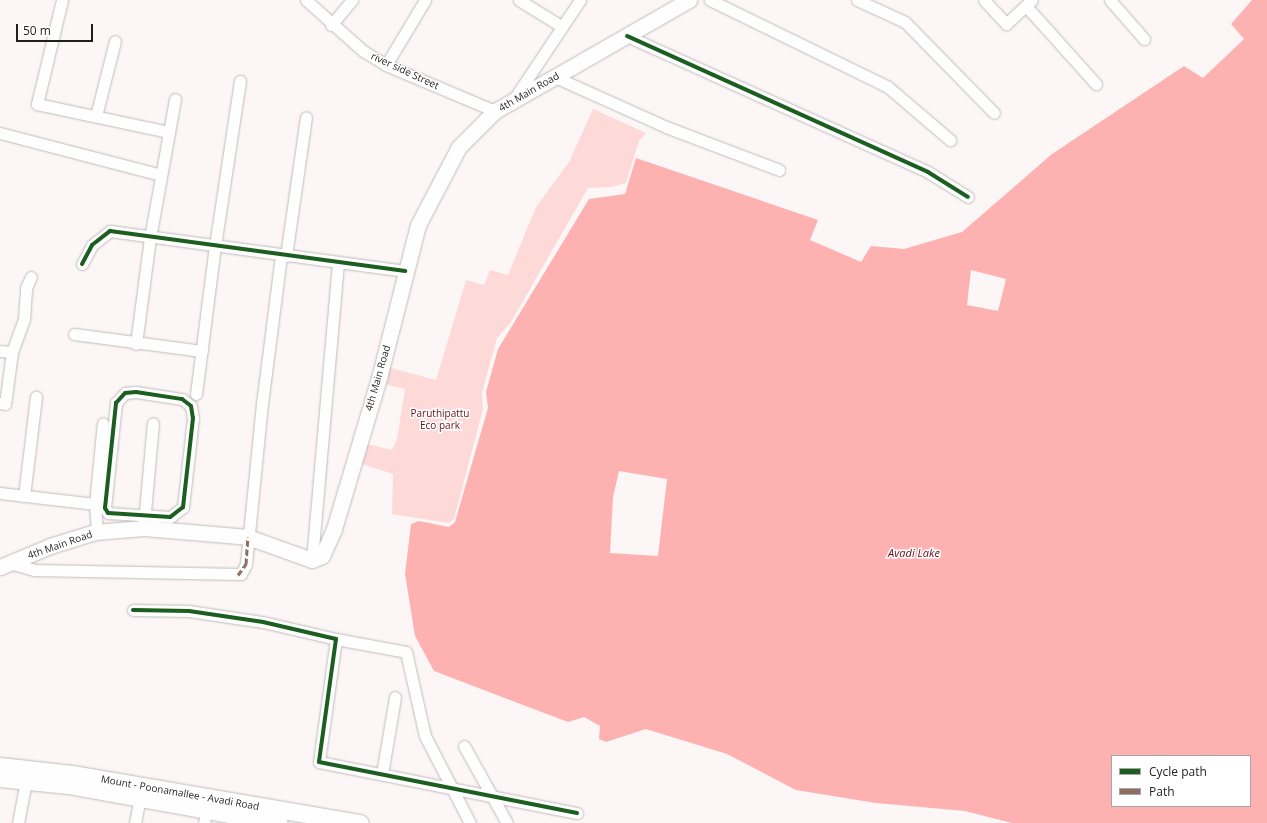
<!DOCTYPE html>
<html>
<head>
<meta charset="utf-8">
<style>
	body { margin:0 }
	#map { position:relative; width:1267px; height:823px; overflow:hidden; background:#fcf7f6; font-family:"Open Sans",sans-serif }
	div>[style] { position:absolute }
	.green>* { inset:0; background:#fddad8 }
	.water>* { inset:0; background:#fdb2b1 }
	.roads { filter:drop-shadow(0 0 1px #c0bcbc) drop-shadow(0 0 1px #c0bcbc) }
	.street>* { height:11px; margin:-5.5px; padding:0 5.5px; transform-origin:5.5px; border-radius:5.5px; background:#fffefe }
	.secondary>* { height:15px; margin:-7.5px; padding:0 7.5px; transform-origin:7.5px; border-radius:7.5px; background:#fffefe }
	.primary>* { height:17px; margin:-8.5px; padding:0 8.5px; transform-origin:8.5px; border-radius:8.5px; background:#fffefe }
	.quiet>* { height:3px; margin-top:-1.5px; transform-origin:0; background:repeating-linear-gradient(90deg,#8d6e63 0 6px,transparent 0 9px) }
	.cycleway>* { height:4px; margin:-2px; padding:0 2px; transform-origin:2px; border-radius:2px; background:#1b5e20 }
	span { translate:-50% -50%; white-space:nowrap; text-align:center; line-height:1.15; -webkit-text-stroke:3px #fff; paint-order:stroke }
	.street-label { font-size:10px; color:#211e1e }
	.park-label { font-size:10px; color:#6b0e1a }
	.water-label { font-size:11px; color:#690b18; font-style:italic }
	.legend { position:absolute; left:1111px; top:755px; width:140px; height:52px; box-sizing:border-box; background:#fff; border:1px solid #a6a5a5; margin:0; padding:5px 7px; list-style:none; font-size:12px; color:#211e1e }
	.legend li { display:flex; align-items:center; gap:8px; height:20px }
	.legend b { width:20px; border:1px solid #a6a5a5 }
	.scale { position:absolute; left:16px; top:24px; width:77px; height:18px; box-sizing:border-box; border:2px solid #211e1e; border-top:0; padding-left:5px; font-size:12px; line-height:14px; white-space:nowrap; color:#211e1e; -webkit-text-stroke:3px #fff; paint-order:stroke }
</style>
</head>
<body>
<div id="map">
	<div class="green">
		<div style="clip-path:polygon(593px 109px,646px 133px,639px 141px,626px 183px,611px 187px,588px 188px,511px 322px,497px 338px,482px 393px,483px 409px,454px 519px,449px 523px,392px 514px,393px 474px,362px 464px,367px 444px,392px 450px,397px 439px,405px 389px,383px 384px,387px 367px,436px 380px,466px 280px,484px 285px,490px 270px,508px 275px,536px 207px,569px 162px)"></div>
	</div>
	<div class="water">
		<div style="clip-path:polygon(evenodd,1252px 0,1267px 0,1267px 823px,1012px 823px,965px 811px,876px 803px,796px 790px,727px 754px,646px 729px,606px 742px,599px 739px,600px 726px,584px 717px,568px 722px,434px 671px,415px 636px,405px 574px,411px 524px,419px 521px,449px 527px,455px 522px,488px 408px,486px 392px,498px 349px,589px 199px,625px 194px,636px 158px,818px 220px,810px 240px,861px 262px,871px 246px,904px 249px,962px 232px,1052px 154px,1184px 66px,1203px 78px,1244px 39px,1231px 24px,1252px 0,971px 270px,1006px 279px,998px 311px,967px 305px,971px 270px,1252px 0,619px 471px,667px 479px,658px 556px,610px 553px,613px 497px,619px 471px,1252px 0,1112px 756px,1250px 756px,1250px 806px,1112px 806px,1112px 756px)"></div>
	</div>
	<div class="roads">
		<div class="street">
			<div style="left:62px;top:0;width:107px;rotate:103.5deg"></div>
			<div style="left:37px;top:104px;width:135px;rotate:12deg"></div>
			<div style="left:306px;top:0;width:76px;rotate:41.8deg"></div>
			<div style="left:363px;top:51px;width:27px;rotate:31deg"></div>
			<div style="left:386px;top:65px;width:118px;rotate:22.9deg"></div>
			<div style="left:519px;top:0;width:49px;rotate:31.8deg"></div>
			<div style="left:710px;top:0;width:198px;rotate:26deg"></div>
			<div style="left:888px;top:87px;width:82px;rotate:40.5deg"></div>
			<div style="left:857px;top:0;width:53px;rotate:24.6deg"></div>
			<div style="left:905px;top:22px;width:127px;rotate:45.6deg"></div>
			<div style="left:984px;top:0;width:33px;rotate:47deg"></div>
			<div style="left:1006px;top:24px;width:35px;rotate:-43deg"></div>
			<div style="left:1110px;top:0;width:52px;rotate:48.9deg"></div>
			<div style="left:1026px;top:6px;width:105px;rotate:48.1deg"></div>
			<div style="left:331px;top:25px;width:33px;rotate:-50deg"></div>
			<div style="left:627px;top:36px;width:330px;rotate:24.3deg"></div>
			<div style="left:928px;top:172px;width:47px;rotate:32deg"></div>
			<div style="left:386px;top:65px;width:76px;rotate:-59deg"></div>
			<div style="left:555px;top:77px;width:122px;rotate:24.2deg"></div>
			<div style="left:666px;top:127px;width:121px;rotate:20.8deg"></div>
			<div style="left:514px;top:99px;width:119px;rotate:-56.3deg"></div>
			<div style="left:96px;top:116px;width:77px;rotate:-75.8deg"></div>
			<div style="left:0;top:133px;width:166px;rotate:14.6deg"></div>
			<div style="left:286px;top:256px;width:140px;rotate:-81.8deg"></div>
			<div style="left:82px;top:264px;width:21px;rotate:-62deg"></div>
			<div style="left:92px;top:245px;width:23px;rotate:-38deg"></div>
			<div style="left:110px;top:231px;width:298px;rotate:7.7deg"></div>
			<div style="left:74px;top:334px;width:129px;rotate:7.6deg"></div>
			<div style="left:136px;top:344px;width:107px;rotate:-82.5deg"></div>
			<div style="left:150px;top:238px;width:141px;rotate:-79.8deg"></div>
			<div style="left:0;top:351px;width:12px;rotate:5deg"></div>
			<div style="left:12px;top:352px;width:35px;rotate:-70deg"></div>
			<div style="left:24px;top:319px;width:31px;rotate:-86deg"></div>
			<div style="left:26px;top:288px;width:12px;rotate:-66deg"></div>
			<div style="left:136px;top:392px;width:47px;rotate:8.7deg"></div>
			<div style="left:182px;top:399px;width:11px;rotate:38deg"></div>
			<div style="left:191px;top:406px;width:12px;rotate:81deg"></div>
			<div style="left:193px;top:418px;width:90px;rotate:96.4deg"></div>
			<div style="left:183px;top:507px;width:16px;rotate:142deg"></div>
			<div style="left:170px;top:517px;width:62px;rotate:-176.3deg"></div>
			<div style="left:108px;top:513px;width:6px;rotate:-121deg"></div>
			<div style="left:105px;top:508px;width:106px;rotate:-84deg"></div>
			<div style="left:116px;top:403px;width:13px;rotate:-48deg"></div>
			<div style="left:125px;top:393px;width:11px;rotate:-5deg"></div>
			<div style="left:196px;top:394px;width:149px;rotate:-82.7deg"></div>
			<div style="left:215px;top:246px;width:167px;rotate:-81.4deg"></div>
			<div style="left:0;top:403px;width:5px;rotate:11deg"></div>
			<div style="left:5px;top:404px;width:52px;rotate:-82.3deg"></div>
			<div style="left:0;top:493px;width:96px;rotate:6.6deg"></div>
			<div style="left:24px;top:496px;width:100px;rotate:-83.1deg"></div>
			<div style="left:144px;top:523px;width:100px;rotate:-84.9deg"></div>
			<div style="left:97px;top:532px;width:28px;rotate:-94deg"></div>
			<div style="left:95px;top:504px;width:81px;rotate:-84.4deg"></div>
			<div style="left:312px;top:560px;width:298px;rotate:-85deg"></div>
			<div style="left:10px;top:563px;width:25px;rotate:16deg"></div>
			<div style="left:34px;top:570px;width:207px;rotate:1.1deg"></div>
			<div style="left:241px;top:574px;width:11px;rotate:-63deg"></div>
			<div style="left:246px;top:564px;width:161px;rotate:-84.3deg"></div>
			<div style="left:262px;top:404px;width:150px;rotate:-82.7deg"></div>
			<div style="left:133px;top:610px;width:56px;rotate:1deg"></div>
			<div style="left:189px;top:611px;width:75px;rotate:8.5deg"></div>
			<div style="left:263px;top:622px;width:75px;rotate:13.1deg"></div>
			<div style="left:336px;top:639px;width:124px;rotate:97.9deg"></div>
			<div style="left:319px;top:762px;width:263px;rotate:11.2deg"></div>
			<div style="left:336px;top:639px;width:71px;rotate:10.5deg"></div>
			<div style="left:406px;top:652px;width:86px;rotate:77.3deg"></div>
			<div style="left:425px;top:736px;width:98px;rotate:62.7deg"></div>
			<div style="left:464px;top:746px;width:88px;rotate:60.8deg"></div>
			<div style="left:382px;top:774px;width:78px;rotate:-80.4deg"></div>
			<div style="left:18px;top:823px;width:43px;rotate:-79.2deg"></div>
			<div style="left:135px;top:823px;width:32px;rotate:-79deg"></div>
			<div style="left:204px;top:823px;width:13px;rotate:-77deg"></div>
		</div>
		<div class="secondary">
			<div style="left:0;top:567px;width:54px;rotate:-22.8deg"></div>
			<div style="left:50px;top:546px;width:47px;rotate:-17.3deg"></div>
			<div style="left:95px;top:532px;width:49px;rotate:-4.7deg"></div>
			<div style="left:144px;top:528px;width:104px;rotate:4.9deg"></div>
			<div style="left:248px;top:537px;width:68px;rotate:19.8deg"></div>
			<div style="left:312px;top:560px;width:11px;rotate:-22deg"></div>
			<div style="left:322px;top:556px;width:30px;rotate:-66deg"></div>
			<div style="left:334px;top:529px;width:158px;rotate:-73.4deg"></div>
			<div style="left:379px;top:378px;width:158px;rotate:-75.7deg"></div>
			<div style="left:418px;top:225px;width:88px;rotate:-62.3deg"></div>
			<div style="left:459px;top:147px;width:51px;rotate:-45deg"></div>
			<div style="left:495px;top:111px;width:224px;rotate:-29.8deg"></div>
		</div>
		<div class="primary">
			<div style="left:0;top:766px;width:72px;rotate:6.3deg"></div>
			<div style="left:72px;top:774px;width:292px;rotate:9.7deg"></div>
			<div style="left:0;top:778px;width:68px;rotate:5.9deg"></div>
			<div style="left:68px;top:785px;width:214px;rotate:10.2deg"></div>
		</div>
	</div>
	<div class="quiet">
		<div style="left:238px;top:575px;width:14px;rotate:-54deg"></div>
		<div style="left:246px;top:564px;width:27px;rotate:-86deg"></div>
	</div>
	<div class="cycleway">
		<div style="left:627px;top:36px;width:330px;rotate:24.3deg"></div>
		<div style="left:928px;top:172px;width:47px;rotate:32deg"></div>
		<div style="left:82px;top:264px;width:21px;rotate:-62deg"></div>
		<div style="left:92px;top:245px;width:23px;rotate:-38deg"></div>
		<div style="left:110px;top:231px;width:298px;rotate:7.7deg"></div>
		<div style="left:136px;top:392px;width:47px;rotate:8.7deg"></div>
		<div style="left:182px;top:399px;width:11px;rotate:38deg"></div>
		<div style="left:191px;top:406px;width:12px;rotate:81deg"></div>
		<div style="left:193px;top:418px;width:90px;rotate:96.4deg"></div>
		<div style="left:183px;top:507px;width:16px;rotate:142deg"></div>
		<div style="left:170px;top:517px;width:62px;rotate:-176.3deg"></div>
		<div style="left:108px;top:513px;width:6px;rotate:-121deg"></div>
		<div style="left:105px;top:508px;width:106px;rotate:-84deg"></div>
		<div style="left:116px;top:403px;width:13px;rotate:-48deg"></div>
		<div style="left:125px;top:393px;width:11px;rotate:-5deg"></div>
		<div style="left:133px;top:610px;width:56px;rotate:1deg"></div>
		<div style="left:189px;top:611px;width:75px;rotate:8.5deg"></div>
		<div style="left:263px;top:622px;width:75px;rotate:13.1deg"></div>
		<div style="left:336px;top:639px;width:124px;rotate:97.9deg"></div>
		<div style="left:319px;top:762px;width:263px;rotate:11.2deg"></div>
	</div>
	<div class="street-label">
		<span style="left:405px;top:71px;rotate:25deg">river side Street</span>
		<span style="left:529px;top:92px;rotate:-30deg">4th Main Road</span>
		<span style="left:378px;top:378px;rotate:-74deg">4th Main Road</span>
		<span style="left:60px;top:545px;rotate:-19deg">4th Main Road</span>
		<span style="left:180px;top:793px;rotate:10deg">Mount - Poonamallee - Avadi Road</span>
	</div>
	<div class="park-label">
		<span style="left:440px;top:419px">Paruthipattu<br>Eco park</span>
	</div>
	<div class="water-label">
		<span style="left:914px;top:553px">Avadi Lake</span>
	</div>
	<ul class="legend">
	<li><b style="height:5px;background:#1b5e20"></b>Cycle path</li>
	<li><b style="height:5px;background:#8d6e63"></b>Path</li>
	</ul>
	<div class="scale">50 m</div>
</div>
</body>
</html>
